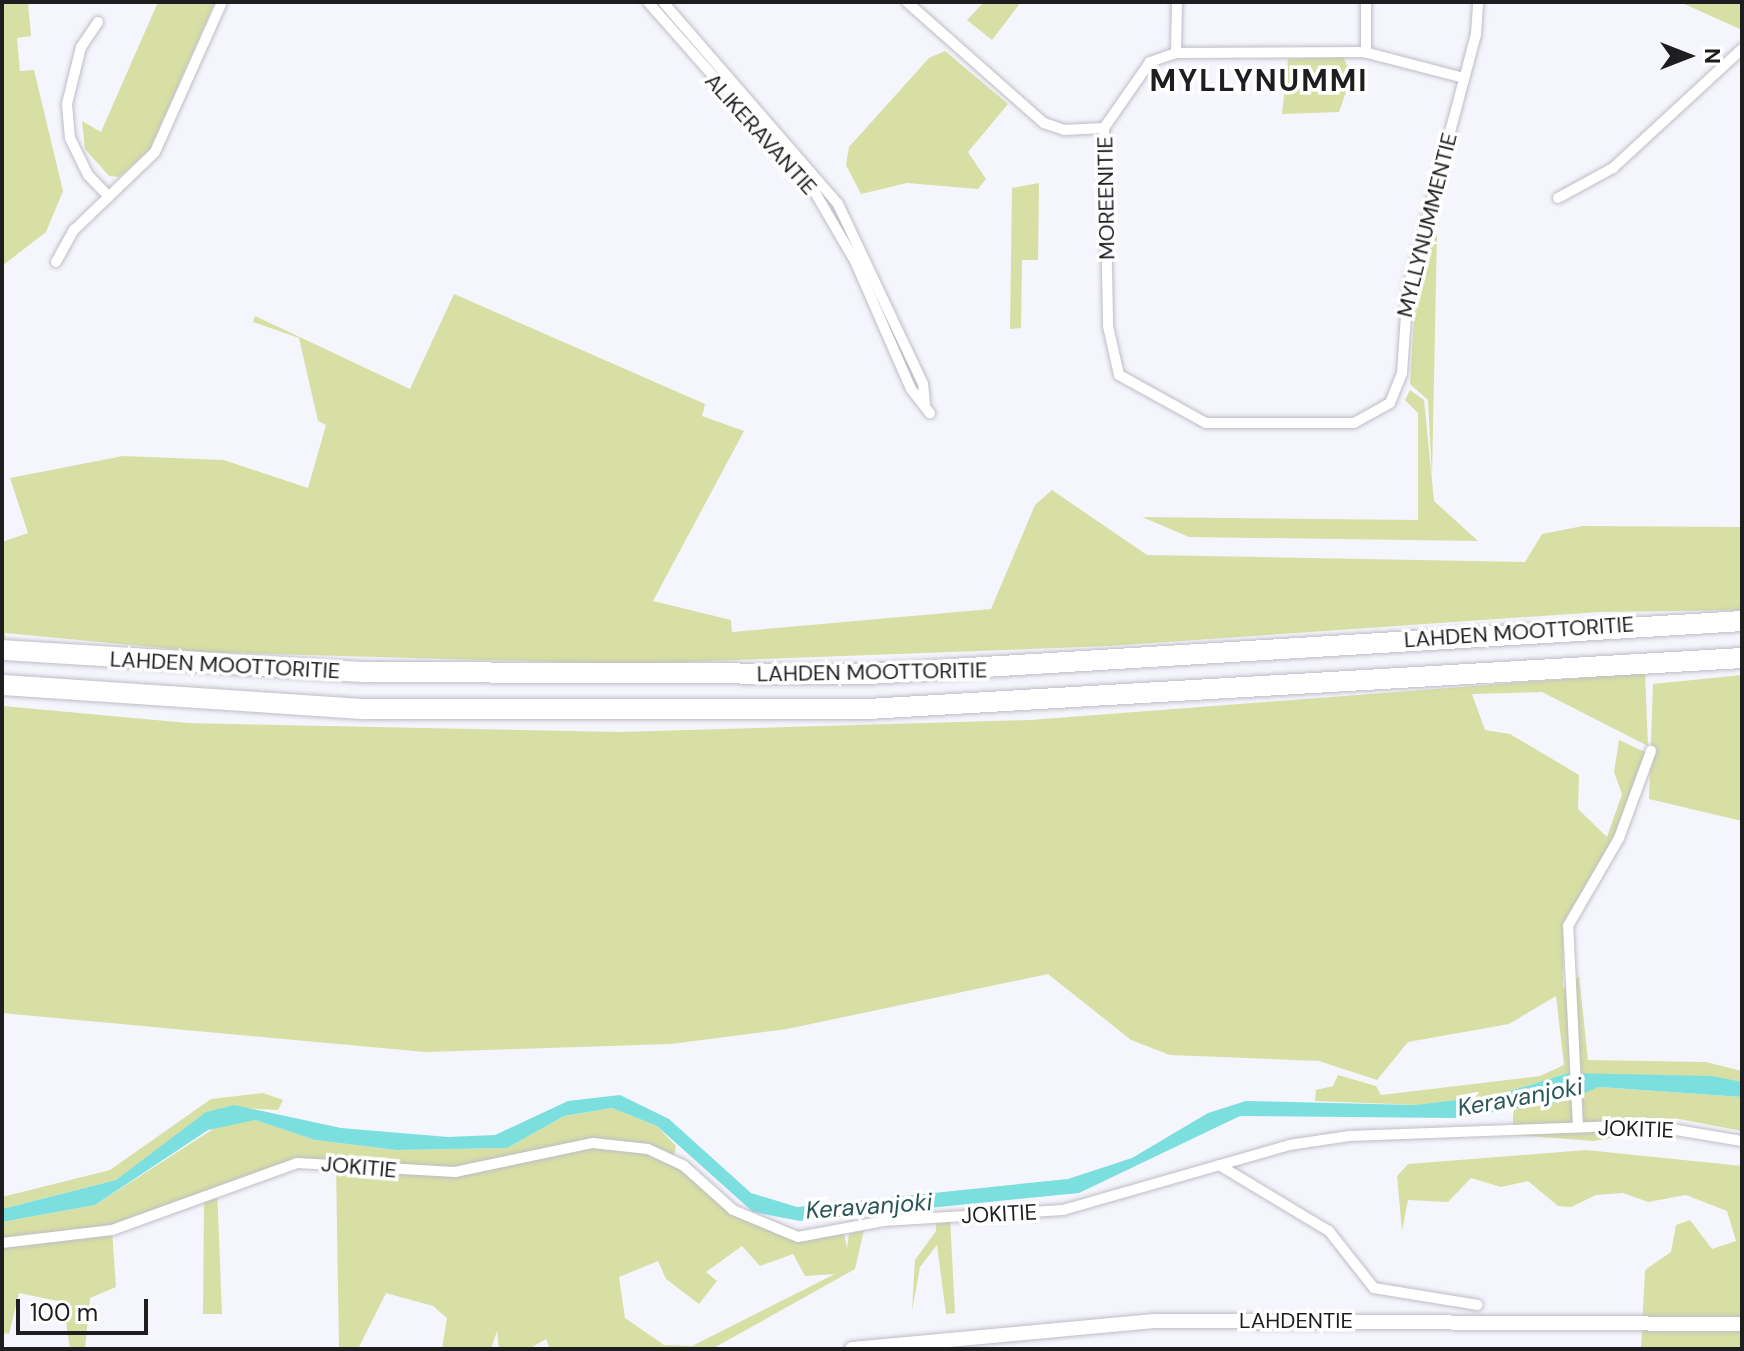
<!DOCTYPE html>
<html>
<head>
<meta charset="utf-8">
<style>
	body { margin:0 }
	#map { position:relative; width:1744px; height:1351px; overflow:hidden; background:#f5f5fd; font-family:"DM Sans",sans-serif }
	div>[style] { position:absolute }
	.green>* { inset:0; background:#d8dfa4 }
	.water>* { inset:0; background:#7cdfdf }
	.roads { filter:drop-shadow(0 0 2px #bebdc5) drop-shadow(0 0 2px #bebdc5) }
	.minor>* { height:10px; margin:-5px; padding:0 5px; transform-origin:5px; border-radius:5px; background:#fff }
	.secondary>* { height:14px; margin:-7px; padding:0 7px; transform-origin:7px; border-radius:7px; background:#fff }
	.motorway>* { height:20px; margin:-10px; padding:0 10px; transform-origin:10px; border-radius:10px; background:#fff }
	span { translate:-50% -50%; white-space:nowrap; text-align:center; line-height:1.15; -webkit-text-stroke:7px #fff; paint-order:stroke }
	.street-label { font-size:22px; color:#1e1e21 }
	.water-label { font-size:24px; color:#295656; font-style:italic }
	.district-label { font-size:30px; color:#1e1e21; font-weight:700; letter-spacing:2px }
	.frame { position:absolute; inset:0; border:4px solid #1e1e21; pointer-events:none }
	.north { position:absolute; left:1648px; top:16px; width:80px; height:80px; -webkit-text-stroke:6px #fff; paint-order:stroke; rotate:90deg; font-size:22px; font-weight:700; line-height:32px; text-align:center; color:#1e1e21 }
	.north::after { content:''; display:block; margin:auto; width:28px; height:36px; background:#1e1e21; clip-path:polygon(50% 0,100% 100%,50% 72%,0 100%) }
	.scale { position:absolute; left:16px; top:1299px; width:132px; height:36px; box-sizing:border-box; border:4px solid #1e1e21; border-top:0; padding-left:10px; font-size:24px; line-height:28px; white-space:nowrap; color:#1e1e21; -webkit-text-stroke:6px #fff; paint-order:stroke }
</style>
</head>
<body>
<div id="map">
	<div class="green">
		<div style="clip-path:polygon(2px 2px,28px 2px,31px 36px,17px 38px,20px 71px,34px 70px,63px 191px,46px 232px,2px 266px)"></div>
		<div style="clip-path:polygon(158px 2px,215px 2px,150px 149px,119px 177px,109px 176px,85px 149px,82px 121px,101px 132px)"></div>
		<div style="clip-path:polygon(984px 2px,1021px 2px,992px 40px,967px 20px)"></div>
		<div style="clip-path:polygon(1680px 2px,1742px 2px,1742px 30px)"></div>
		<div style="clip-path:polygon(945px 51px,1008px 104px,968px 152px,986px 179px,978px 189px,907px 183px,861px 194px,846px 165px,849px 147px,929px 58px)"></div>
		<div style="clip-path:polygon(1343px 57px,1352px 75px,1339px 112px,1282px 114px,1288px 59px)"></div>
		<div style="clip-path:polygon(1039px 183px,1038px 260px,1022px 260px,1021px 328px,1010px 329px,1012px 188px)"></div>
		<div style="clip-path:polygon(1437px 233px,1432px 477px,1428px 400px,1410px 384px,1416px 282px)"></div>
		<div style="clip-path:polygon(454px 294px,705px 404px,702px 416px,744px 431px,653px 601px,731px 620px,732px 632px,991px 609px,1035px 505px,1052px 490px,1147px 555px,1525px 562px,1542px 534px,1583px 526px,1742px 527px,1742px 610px,1600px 612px,1109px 646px,629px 664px,205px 652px,5px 633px,3px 706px,188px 723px,620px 732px,1030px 720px,1645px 673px,1648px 746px,1542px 692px,1472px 694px,1485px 730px,1510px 734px,1579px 775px,1578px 809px,1607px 837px,1622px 794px,1614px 772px,1619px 740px,1647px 753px,1614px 840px,1563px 923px,1563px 989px,1579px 976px,1588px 1060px,1706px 1062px,1742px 1071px,1742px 1082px,1568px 1073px,1497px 1095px,1417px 1105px,1315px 1101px,1316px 1090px,1333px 1086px,1338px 1075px,1376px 1086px,1381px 1095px,1540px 1076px,1564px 1065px,1556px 996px,1509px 1024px,1408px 1042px,1377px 1080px,1319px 1061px,1170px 1055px,1131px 1040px,1048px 974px,787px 1029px,671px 1044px,425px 1052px,2px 1013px,2px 542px,28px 533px,10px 478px,123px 456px,224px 460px,308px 488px,326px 425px,318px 421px,299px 338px,253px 322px,255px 316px,410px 389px)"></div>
		<div style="clip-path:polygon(1410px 390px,1424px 400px,1434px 501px,1478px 541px,1189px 537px,1142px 517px,1418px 520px,1418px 413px,1405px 400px)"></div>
		<div style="clip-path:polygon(1742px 675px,1742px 821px,1649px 799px,1653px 684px)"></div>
		<div style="clip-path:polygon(1599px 1087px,1742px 1097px,1742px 1131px,1674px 1118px,1676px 1135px,1647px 1131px,1594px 1141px,1513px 1135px,1513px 1110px)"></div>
		<div style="clip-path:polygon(263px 1093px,283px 1100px,278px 1110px,224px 1107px,116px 1180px,2px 1209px,2px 1197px,110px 1170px,211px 1099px)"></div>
		<div style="clip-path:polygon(evenodd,612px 1108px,657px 1126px,676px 1146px,673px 1161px,733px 1210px,798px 1237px,843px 1229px,847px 1248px,849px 1234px,864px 1230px,855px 1269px,712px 1349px,550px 1349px,546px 1339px,529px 1349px,499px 1349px,497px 1331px,491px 1349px,442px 1349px,447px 1318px,433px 1306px,386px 1293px,359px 1347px,339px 1349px,336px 1164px,297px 1163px,217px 1188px,222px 1314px,203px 1314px,204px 1203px,216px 1189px,112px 1230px,116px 1287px,90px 1298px,85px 1349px,70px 1349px,63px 1302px,19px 1293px,9px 1334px,2px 1333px,2px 1222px,95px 1205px,221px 1124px,255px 1120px,315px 1140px,396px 1150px,507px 1148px,564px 1116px,612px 1108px,742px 1246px,760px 1266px,793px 1254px,805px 1276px,835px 1274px,692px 1346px,664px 1345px,625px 1318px,619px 1277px,658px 1261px,666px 1279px,699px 1304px,717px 1281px,706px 1272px,742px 1246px)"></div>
		<div style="clip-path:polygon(1586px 1150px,1742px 1166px,1742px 1349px,1641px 1349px,1645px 1270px,1671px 1252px,1676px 1225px,1690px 1220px,1712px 1249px,1736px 1241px,1727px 1211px,1686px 1195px,1648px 1202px,1623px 1193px,1596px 1195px,1571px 1207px,1558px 1206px,1528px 1181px,1501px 1187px,1471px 1178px,1448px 1202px,1408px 1200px,1402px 1231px,1397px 1176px,1408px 1164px)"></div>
		<div style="clip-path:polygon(950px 1217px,955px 1313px,946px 1314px,937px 1245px,920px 1267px,912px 1311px,915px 1260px,936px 1231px,936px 1218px)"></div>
	</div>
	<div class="water">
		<div style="clip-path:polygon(1568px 1073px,1712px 1076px,1742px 1082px,1742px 1097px,1599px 1087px,1564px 1101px,1456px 1118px,1240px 1116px,1079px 1193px,800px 1221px,753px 1212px,657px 1126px,612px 1108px,564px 1116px,507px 1148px,396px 1150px,315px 1140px,255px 1120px,208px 1130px,95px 1205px,2px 1222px,2px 1209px,116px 1180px,206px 1112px,234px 1105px,341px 1128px,448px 1137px,495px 1135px,568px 1101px,620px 1095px,669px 1119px,751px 1193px,797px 1207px,1068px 1179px,1132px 1158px,1208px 1113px,1246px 1101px,1415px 1105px,1497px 1095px)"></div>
	</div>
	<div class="roads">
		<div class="minor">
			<div style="left:648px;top:2px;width:249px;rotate:48.6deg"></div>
			<div style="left:813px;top:189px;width:83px;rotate:59.7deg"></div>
			<div style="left:855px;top:261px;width:140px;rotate:66.4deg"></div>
			<div style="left:911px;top:389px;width:31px;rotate:52deg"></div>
			<div style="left:663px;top:2px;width:267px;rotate:49.1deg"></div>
			<div style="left:838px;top:204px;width:199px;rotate:64.7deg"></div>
			<div style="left:923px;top:384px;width:19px;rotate:84deg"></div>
			<div style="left:907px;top:2px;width:183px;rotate:41.5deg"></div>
			<div style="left:1044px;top:123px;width:21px;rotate:19deg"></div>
			<div style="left:1064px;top:130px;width:40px;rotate:-2.9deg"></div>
			<div style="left:1366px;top:2px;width:51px;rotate:90deg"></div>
			<div style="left:98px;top:22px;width:30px;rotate:124deg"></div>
			<div style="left:81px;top:47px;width:59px;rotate:103.8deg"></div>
			<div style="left:67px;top:104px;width:34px;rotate:85deg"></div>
			<div style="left:70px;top:138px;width:41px;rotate:64.1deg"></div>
			<div style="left:88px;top:175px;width:30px;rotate:46deg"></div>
			<div style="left:1176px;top:53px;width:51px;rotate:-88.9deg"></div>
			<div style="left:1464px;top:78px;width:103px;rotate:-165.4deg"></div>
			<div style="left:1364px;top:52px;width:188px;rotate:179.7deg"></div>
			<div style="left:1176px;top:53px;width:28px;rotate:161deg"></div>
			<div style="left:1150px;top:62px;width:80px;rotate:124.9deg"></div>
			<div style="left:1104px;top:128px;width:198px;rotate:88.8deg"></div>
			<div style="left:1108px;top:326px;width:50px;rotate:77.3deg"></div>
			<div style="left:1119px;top:375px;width:99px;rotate:28.9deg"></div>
			<div style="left:1206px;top:423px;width:148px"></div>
			<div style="left:1354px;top:423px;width:41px;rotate:-29.1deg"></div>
			<div style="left:1390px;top:403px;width:32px;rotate:-68deg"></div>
			<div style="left:1402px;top:373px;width:86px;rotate:-86deg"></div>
			<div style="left:1408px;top:287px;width:32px;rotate:-74deg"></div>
			<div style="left:1417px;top:256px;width:230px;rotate:-75.1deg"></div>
			<div style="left:1476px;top:34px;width:32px;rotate:-86deg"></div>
			<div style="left:1558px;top:198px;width:63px;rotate:-28.6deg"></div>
			<div style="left:1613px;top:168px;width:176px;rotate:-42.7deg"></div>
			<div style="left:56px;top:262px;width:37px;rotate:-61deg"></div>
			<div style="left:74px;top:230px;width:112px;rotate:-43.9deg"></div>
			<div style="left:155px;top:152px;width:164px;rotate:-65.9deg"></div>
			<div style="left:1578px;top:1127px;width:201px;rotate:-92.8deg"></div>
			<div style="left:1568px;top:926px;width:102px;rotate:-59.9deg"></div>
			<div style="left:1619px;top:838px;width:93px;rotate:-69.8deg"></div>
			<div style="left:1219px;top:1165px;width:128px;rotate:31deg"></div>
			<div style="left:1329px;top:1231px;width:73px;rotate:51.7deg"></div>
			<div style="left:1374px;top:1288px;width:105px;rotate:9.3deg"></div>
			<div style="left:2px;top:1243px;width:111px;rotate:-6.7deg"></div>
			<div style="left:112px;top:1230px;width:197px;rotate:-19.9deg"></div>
			<div style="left:297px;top:1163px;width:158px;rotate:3.3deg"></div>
			<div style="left:455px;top:1172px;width:141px;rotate:-11.9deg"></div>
			<div style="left:593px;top:1143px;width:55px;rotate:6.2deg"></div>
			<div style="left:648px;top:1149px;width:40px;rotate:25deg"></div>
			<div style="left:684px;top:1166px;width:66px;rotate:41.9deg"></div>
			<div style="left:733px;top:1210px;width:70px;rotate:22.6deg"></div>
			<div style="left:798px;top:1237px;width:87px;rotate:-10.5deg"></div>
			<div style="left:884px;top:1221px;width:179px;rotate:-3.5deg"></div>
			<div style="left:1063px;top:1210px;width:235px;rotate:-16deg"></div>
			<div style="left:1289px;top:1145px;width:61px;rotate:-8.5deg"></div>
			<div style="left:1349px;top:1136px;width:298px;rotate:-2.1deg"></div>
			<div style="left:1647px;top:1125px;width:96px;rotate:9.6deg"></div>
		</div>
		<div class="secondary">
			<div style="left:852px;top:1349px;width:302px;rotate:-5.3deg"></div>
			<div style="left:1153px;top:1321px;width:589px;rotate:0.29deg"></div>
		</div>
		<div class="motorway">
			<div style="left:2px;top:650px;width:363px;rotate:3.5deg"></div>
			<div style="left:364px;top:672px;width:505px;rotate:0.23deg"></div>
			<div style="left:869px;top:674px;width:875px;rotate:-3.47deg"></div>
			<div style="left:2px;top:685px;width:362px;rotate:3.8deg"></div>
			<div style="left:363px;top:709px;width:505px"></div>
			<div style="left:868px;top:709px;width:875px;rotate:-3.34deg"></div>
		</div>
	</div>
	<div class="street-label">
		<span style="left:761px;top:134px;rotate:48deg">ALIKERAVANTIE</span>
		<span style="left:1106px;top:198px;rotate:-91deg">MOREENITIE</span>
		<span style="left:1427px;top:225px;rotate:-76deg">MYLLYNUMMENTIE</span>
		<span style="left:1519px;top:632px;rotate:-4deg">LAHDEN MOOTTORITIE</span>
		<span style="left:225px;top:665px;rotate:3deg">LAHDEN MOOTTORITIE</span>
		<span style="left:872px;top:672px;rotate:-1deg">LAHDEN MOOTTORITIE</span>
		<span style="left:1636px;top:1129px;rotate:2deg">JOKITIE</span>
		<span style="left:359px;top:1167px;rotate:5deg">JOKITIE</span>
		<span style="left:999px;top:1214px;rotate:-3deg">JOKITIE</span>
		<span style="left:1296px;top:1321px">LAHDENTIE</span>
	</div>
	<div class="water-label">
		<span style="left:1520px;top:1097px;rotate:-10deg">Keravanjoki</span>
		<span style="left:869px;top:1206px;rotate:-4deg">Keravanjoki</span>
	</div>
	<div class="district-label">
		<span style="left:1259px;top:81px">MYLLYNUMMI</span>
	</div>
	<div class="frame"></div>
	<div class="north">N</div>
	<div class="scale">100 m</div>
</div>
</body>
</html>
